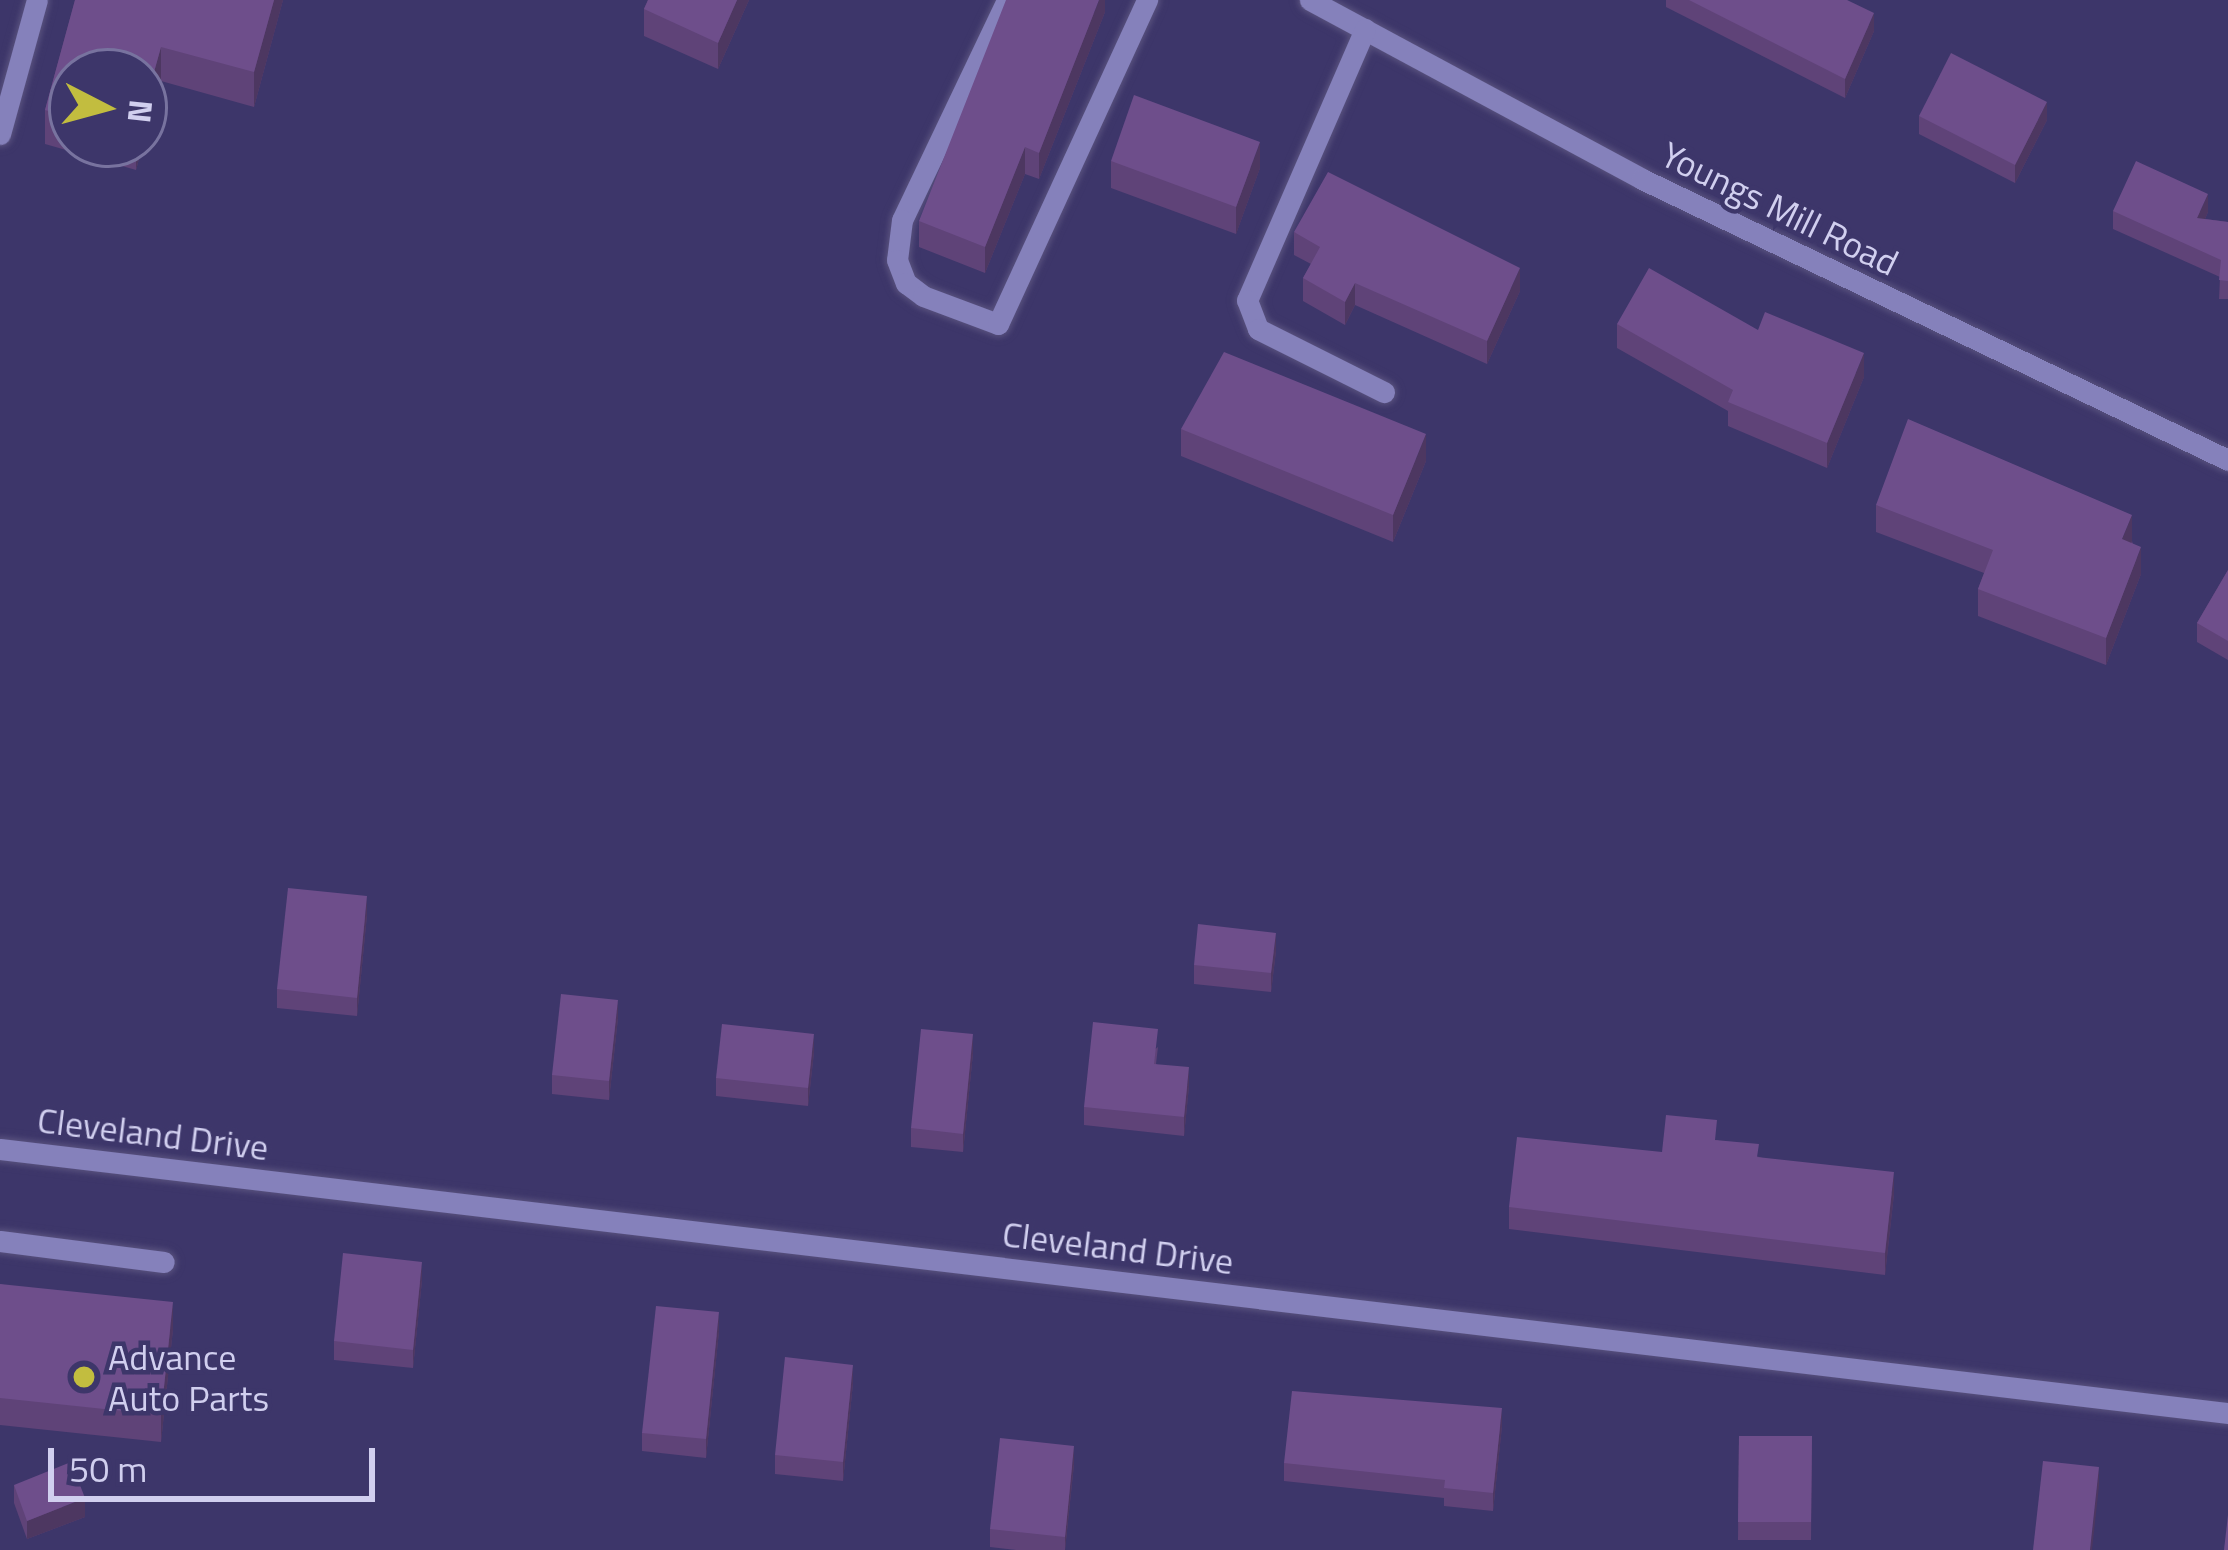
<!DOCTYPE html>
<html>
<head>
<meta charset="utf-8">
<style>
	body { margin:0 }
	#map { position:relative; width:2228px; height:1550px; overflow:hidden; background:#3d366a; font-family:"Titillium Web",sans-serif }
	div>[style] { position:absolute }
	.roads { filter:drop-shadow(0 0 3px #59527e) drop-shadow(0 0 3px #59527e) }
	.minor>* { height:21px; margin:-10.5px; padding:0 10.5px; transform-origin:10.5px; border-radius:10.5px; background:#8581bb }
	.wall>* { inset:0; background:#5f4378 }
	.shaded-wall>* { inset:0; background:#4d3761 }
	.building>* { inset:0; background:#6e4e8b }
	.dots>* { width:33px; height:33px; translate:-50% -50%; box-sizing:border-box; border:6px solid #3d366a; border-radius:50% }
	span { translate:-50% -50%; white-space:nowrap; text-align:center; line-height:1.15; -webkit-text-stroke:9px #3d366a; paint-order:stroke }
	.street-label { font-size:36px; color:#d1cfef }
	.poi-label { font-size:36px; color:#d1cfef }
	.left { translate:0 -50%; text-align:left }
	.north { position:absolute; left:48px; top:48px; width:120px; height:120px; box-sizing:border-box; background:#3d366a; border:3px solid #78739f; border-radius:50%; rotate:96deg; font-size:33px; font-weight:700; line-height:48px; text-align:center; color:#d1cfef }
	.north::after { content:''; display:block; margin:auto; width:42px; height:54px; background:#c2bd3f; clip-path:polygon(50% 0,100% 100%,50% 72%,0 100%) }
	.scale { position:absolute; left:48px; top:1448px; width:327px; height:54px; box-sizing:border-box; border:6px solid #d1cfef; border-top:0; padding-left:15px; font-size:36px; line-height:42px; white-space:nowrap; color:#d1cfef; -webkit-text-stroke:9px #3d366a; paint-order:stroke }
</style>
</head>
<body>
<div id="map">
	<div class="roads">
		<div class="minor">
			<div style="left:1007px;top:0;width:244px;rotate:115.5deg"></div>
			<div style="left:902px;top:220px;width:40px;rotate:97.1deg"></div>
			<div style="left:897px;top:260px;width:25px;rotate:69deg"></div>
			<div style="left:906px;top:283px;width:21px;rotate:37deg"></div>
			<div style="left:923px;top:296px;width:80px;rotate:20.5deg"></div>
			<div style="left:998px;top:324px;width:357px;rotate:-65.3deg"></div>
			<div style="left:1310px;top:0;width:377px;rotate:28.3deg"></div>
			<div style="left:1642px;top:179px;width:650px;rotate:25.62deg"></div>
			<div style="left:1365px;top:29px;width:296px;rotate:113.5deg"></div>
			<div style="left:1247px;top:300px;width:31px;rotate:69deg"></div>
			<div style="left:1258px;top:329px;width:141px;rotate:26.6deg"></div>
			<div style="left:0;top:134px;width:139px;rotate:-74.6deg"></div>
			<div style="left:0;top:1149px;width:2244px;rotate:6.76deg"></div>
			<div style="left:0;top:1241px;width:165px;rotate:7.3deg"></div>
		</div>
	</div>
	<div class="wall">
		<div style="clip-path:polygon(75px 0,283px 0,254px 107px,161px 81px,144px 142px,144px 72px,72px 72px,72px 144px,143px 144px,136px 170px,45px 144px,45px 110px)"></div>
		<div style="clip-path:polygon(648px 0,749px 0,718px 69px,644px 36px,644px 9px)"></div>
		<div style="clip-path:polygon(1105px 0,1105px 12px,1039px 179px,1025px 174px,985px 273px,919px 247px,919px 221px)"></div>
		<div style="clip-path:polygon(1666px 0,1847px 0,1874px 31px,1845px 98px,1666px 7px)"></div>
		<div style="clip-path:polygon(1919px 116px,2047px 120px,2015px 183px,1919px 134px)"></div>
		<div style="clip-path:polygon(1111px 161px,1260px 168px,1236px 234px,1111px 188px)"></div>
		<div style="clip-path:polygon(2113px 211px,2208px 212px,2205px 219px,2228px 222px,2228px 299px,2219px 299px,2220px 277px,2113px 229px)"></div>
		<div style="clip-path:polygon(1294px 232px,1520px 291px,1487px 364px,1355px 305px,1345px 325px,1303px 301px,1303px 278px,1311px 264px,1294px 255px)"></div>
		<div style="clip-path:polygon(1617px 324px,1758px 330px,1864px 377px,1827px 468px,1728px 426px,1728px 411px,1617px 348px)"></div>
		<div style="clip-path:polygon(1181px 429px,1426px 461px,1393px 542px,1181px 456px)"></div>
		<div style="clip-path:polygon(1876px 505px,2132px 541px,2141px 574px,2106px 665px,1978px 616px,1978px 589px,1984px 573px,1876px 532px)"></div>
		<div style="clip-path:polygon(2228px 570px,2228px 660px,2197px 642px,2197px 623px)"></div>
		<div style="clip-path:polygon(367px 915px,357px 1016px,277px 1008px,277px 989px)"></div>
		<div style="clip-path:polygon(1276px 951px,1271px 992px,1194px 984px,1194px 965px)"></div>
		<div style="clip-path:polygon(618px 1018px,609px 1100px,552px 1094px,552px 1075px)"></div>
		<div style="clip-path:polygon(1158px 1047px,1156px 1064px,1189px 1086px,1184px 1136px,1084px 1125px,1084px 1107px)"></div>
		<div style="clip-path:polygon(814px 1052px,808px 1106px,716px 1096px,716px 1078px)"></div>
		<div style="clip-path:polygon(973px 1053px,963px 1152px,911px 1147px,911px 1128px)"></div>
		<div style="clip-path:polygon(1717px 1140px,1759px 1157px,1894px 1194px,1885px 1275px,1509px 1229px,1509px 1207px,1662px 1152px)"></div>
		<div style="clip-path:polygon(422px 1280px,413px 1368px,334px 1360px,334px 1341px)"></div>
		<div style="clip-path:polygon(0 1284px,173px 1329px,161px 1442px,0 1425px)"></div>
		<div style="clip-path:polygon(719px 1331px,706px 1458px,642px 1451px,642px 1433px)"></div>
		<div style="clip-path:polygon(853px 1383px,843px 1481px,775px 1474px,775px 1455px)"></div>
		<div style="clip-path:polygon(1502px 1426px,1493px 1511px,1444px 1506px,1444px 1498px,1284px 1481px,1284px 1463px)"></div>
		<div style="clip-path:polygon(1739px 1436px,1812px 1436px,1811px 1540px,1738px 1540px)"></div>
		<div style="clip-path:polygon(1074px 1464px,1065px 1550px,1016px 1550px,990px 1547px,990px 1529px)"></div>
		<div style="clip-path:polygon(14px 1485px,85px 1517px,27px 1539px,14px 1503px)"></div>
	</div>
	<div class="shaded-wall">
		<div style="clip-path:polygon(274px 0,283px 0,254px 107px,254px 72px)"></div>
		<div style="clip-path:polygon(737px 0,749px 0,718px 69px,718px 43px)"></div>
		<div style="clip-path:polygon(1099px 0,1105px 0,1105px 12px,1039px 179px,1039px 153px)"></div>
		<div style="clip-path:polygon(1874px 13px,1874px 31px,1845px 98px,1845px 79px)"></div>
		<div style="clip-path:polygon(161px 47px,161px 81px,144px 142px,144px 108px)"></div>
		<div style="clip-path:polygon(2047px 102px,2047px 120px,2015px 183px,2015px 165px)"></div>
		<div style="clip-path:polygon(1260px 142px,1260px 168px,1236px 234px,1236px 207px)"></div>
		<div style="clip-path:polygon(136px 144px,143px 144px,136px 170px)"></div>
		<div style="clip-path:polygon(1025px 147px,1025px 174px,985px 273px,985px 247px)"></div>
		<div style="clip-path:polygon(2208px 194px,2208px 212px,2197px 237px,2197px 218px)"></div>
		<div style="clip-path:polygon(1520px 268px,1520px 291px,1487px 364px,1487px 341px)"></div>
		<div style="clip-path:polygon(1355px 283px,1355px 305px,1345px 325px,1345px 302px)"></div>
		<div style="clip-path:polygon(1864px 353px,1864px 377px,1827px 468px,1827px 443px)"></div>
		<div style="clip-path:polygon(1426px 434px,1426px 461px,1393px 542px,1393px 515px)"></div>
		<div style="clip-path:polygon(2132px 515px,2132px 541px,2122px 566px,2122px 539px)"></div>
		<div style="clip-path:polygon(2141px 547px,2141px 574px,2106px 665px,2106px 638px)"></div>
		<div style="clip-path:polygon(367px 896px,367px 915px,357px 1016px,357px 998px)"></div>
		<div style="clip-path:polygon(1276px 933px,1276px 951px,1271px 992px,1271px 973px)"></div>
		<div style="clip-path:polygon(618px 1000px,618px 1018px,609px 1100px,609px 1081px)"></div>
		<div style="clip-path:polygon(814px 1034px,814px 1052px,808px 1106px,808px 1088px)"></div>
		<div style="clip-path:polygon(973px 1034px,973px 1053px,963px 1152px,963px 1134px)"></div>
		<div style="clip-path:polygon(1189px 1067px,1189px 1086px,1184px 1136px,1184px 1117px)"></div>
		<div style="clip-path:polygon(1894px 1172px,1894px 1194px,1885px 1275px,1885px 1253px)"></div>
		<div style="clip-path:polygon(422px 1262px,422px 1280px,413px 1368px,413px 1350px)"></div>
		<div style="clip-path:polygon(173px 1302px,173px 1329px,161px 1442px,161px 1415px)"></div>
		<div style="clip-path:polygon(719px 1312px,719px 1331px,706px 1458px,706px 1439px)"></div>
		<div style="clip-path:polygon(853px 1365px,853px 1383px,843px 1481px,843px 1462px)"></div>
		<div style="clip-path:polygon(1502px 1408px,1502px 1426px,1493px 1511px,1493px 1493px)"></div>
		<div style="clip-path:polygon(1074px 1446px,1074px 1464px,1065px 1550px,1065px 1537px)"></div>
		<div style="clip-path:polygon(2099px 1467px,2099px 1486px,2092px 1550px,2090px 1550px)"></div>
		<div style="clip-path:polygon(85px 1498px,85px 1517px,27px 1539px,27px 1521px)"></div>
	</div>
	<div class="building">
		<div style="clip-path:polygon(75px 0,274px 0,254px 72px,161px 47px,144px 108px,144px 72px,72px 72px,72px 118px,45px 110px)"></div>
		<div style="clip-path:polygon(648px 0,737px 0,718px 43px,644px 9px)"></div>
		<div style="clip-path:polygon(1006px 0,1099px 0,1039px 153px,1025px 147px,985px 247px,919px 221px)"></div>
		<div style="clip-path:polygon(1689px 0,1847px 0,1874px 13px,1845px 79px)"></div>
		<div style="clip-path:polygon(1951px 53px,2047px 102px,2015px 165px,1919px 116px)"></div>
		<div style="clip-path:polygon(1134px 95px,1260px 142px,1236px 207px,1111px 161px)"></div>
		<div style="clip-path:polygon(2136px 161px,2208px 194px,2197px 218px,2228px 222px,2228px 281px,2219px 280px,2221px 260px,2113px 211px)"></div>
		<div style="clip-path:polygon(1328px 172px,1520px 268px,1487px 341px,1355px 283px,1345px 302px,1303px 278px,1320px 247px,1294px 232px)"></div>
		<div style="clip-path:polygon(1649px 268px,1758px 330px,1765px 312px,1864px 353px,1827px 443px,1728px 402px,1733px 390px,1617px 324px)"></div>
		<div style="clip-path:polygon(1224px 352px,1426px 434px,1393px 515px,1181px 429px)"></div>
		<div style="clip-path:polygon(1908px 419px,2132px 515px,2122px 539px,2141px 547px,2106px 638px,1978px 589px,1993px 550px,1876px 505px)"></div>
		<div style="clip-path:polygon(2228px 570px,2228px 641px,2197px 623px)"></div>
		<div style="clip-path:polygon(288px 888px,367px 896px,357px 998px,277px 989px)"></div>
		<div style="clip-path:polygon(1198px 924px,1276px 933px,1271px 973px,1194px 965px)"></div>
		<div style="clip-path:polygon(561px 994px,618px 1000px,609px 1081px,552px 1075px)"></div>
		<div style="clip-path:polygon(1093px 1022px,1158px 1029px,1154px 1064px,1189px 1067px,1184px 1117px,1084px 1107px)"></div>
		<div style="clip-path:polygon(722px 1024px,814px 1034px,808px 1088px,716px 1078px)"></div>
		<div style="clip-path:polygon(921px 1029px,973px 1034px,963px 1134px,911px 1128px)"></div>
		<div style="clip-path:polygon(1666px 1115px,1717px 1120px,1715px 1140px,1759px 1144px,1757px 1157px,1894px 1172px,1885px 1253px,1509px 1207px,1517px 1137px,1662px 1152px)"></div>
		<div style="clip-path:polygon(343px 1253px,422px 1262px,413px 1350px,334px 1341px)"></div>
		<div style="clip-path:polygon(0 1284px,173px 1302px,161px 1415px,0 1398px)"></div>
		<div style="clip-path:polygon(656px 1306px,719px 1312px,706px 1439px,642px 1433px)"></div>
		<div style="clip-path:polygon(785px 1357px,853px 1365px,843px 1462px,775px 1455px)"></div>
		<div style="clip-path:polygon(1292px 1391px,1502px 1408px,1493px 1493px,1444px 1488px,1445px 1480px,1284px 1463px)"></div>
		<div style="clip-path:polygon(1739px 1436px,1812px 1436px,1811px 1522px,1738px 1522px)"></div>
		<div style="clip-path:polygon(1000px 1438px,1074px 1446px,1065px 1537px,990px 1529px)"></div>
		<div style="clip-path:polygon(2043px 1461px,2099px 1467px,2090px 1550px,2033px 1550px)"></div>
		<div style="clip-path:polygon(71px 1462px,85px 1498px,27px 1521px,14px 1485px)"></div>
		<div style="clip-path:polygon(2228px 1515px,2228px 1550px,2224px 1550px)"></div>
	</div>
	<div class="dots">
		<div style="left:84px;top:1377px;background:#c2bd3f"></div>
	</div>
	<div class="street-label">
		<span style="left:1780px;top:208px;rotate:26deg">Youngs Mill Road</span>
		<span style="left:153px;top:1133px;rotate:7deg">Cleveland Drive</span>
		<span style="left:1118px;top:1247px;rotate:7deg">Cleveland Drive</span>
	</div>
	<div class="poi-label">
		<span class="left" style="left:108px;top:1377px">Advance<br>Auto Parts</span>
	</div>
	<div class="north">N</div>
	<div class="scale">50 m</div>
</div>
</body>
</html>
